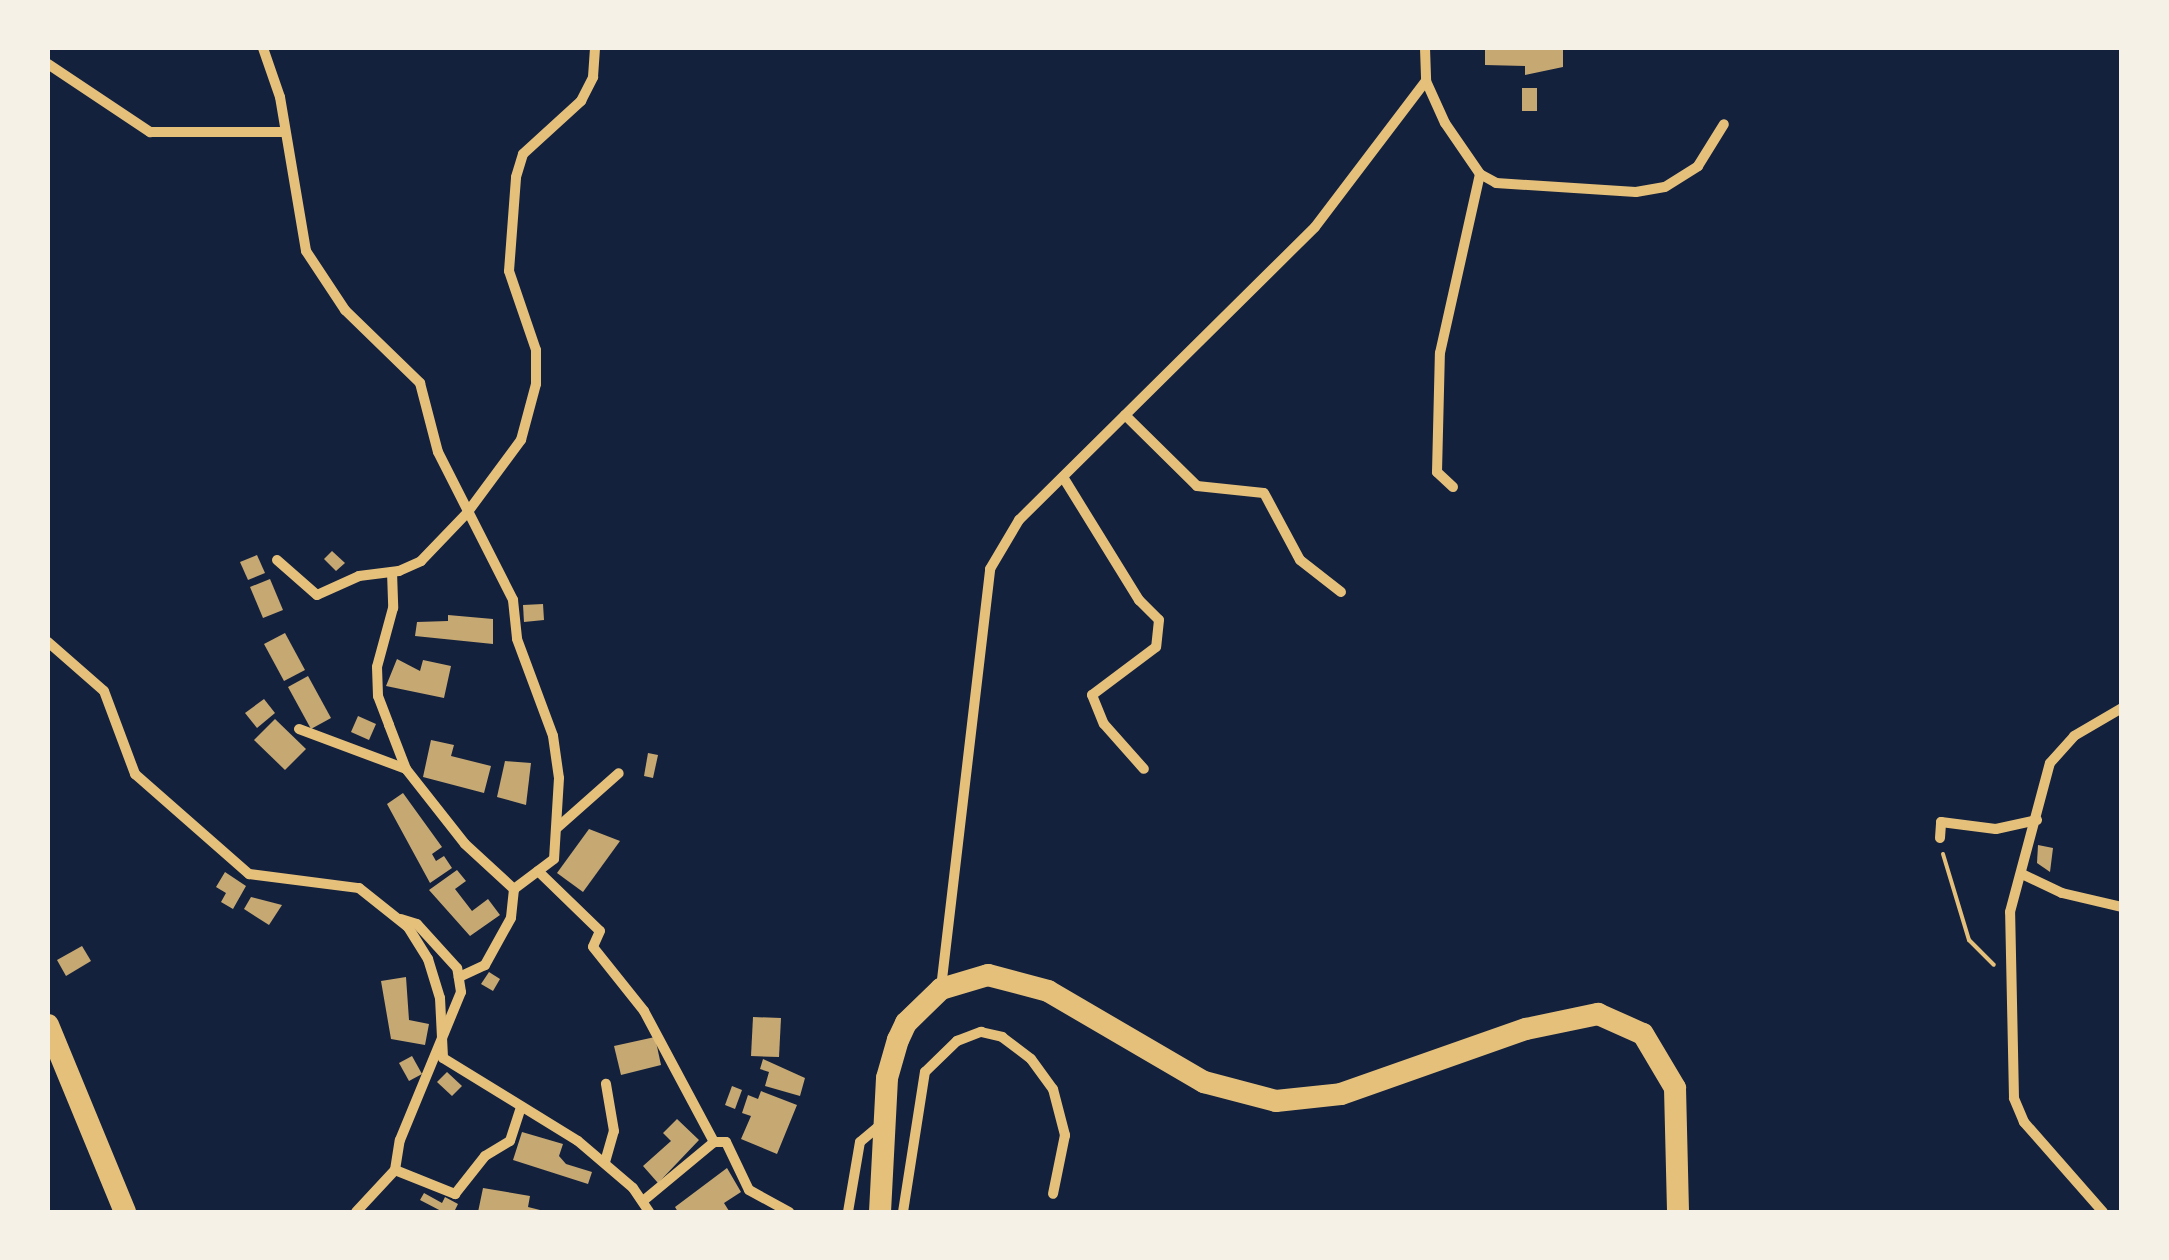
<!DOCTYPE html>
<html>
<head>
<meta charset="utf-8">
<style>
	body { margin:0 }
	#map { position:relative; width:2169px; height:1260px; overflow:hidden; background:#14213d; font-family:"Libre Baskerville",serif }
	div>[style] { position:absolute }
	.building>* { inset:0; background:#c6a872 }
	.path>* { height:4px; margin:-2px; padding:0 2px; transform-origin:2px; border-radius:2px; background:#e5c07b }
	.minor>* { height:10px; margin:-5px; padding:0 5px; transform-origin:5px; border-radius:5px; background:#e5c07b }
	.primary>* { height:22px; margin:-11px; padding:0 11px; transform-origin:11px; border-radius:11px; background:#e5c07b }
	span { translate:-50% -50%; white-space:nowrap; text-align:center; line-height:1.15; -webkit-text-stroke:10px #f6f1e7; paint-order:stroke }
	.frame { position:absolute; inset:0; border:50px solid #f6f1e7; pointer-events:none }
</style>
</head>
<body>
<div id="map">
	<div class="building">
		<div style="clip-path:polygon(1485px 48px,1563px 48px,1563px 67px,1525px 75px,1525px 66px,1485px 65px)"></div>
		<div style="clip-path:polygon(1522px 88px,1537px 88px,1537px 111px,1522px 111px)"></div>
		<div style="clip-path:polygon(332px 551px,345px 563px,336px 571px,324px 559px)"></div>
		<div style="clip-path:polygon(257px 555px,265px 573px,248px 580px,240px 562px)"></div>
		<div style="clip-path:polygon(270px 579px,283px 610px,263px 618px,250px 587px)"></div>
		<div style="clip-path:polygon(543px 604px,544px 620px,524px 622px,523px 605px)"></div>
		<div style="clip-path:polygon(448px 615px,493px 619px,493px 644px,415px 636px,417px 622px,448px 621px)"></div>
		<div style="clip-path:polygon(285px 633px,305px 670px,284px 681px,264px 644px)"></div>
		<div style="clip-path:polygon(397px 659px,420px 671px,423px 660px,451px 666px,444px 698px,386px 686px)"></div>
		<div style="clip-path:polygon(308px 676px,331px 718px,311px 729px,288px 687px)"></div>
		<div style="clip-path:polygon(264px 699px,275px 713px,257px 728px,245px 713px)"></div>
		<div style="clip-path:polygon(358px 716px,376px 724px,369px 740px,351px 732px)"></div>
		<div style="clip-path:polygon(275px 719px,306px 749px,285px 770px,254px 740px)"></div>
		<div style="clip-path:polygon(431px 740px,454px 745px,451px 756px,491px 766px,484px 793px,423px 777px)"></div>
		<div style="clip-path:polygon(648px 753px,658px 755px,653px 778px,644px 776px)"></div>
		<div style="clip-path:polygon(505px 761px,531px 763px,526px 805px,497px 797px)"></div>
		<div style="clip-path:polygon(403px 793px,442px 847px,432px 854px,436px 861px,444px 856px,452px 868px,430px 883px,387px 804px)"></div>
		<div style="clip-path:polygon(589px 829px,620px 841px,583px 892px,557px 873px)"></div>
		<div style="clip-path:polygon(2038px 845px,2053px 848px,2050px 872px,2037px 863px)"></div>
		<div style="clip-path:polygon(457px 870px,466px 881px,455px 889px,472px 911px,488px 899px,500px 915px,470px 936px,429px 890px)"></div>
		<div style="clip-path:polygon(225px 872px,246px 886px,233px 909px,221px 902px,226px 893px,216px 887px)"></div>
		<div style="clip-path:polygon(251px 897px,282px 905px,269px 925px,244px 909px)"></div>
		<div style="clip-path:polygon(82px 946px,91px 961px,66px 976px,57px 960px)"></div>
		<div style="clip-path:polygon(489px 972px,500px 979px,493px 991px,481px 984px)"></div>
		<div style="clip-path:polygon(406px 977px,409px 1020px,429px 1024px,425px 1045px,391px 1039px,381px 981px)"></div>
		<div style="clip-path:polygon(753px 1017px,781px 1018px,779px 1057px,751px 1056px)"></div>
		<div style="clip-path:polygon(655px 1037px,661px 1065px,621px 1075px,614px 1046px)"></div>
		<div style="clip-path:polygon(412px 1056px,422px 1074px,409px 1081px,399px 1063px)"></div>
		<div style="clip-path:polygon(763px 1059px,805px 1078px,800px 1096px,765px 1086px,769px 1072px,760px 1069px)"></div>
		<div style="clip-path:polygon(447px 1072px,462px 1086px,452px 1096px,437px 1082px)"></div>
		<div style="clip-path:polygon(732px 1086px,742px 1090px,735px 1109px,725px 1105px)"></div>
		<div style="clip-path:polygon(761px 1091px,797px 1105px,777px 1154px,741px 1139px,751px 1116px,742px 1113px,748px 1095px,758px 1099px)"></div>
		<div style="clip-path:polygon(677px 1119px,699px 1140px,658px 1183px,643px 1166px,671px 1141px,663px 1133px)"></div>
		<div style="clip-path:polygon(522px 1132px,563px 1144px,559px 1156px,566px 1164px,592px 1172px,588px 1184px,513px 1160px)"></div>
		<div style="clip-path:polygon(727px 1168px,741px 1192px,724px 1203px,729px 1211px,678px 1212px,675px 1207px)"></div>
		<div style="clip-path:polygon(483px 1188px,530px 1196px,528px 1207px,548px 1212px,478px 1212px)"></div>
		<div style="clip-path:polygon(424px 1193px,442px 1203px,445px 1197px,458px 1204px,454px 1212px,443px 1212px,420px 1200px)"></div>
	</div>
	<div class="path">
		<div style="left:1943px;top:854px;width:90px;rotate:73.2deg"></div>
		<div style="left:1969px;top:940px;width:35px;rotate:45deg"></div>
	</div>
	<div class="minor">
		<div style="left:263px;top:48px;width:52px;rotate:70.9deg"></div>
		<div style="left:280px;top:97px;width:156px;rotate:80.4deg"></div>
		<div style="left:306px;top:251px;width:71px;rotate:56.5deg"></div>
		<div style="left:345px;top:310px;width:105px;rotate:44.2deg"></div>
		<div style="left:420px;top:383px;width:71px;rotate:75.4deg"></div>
		<div style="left:438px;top:452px;width:166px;rotate:63.1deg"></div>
		<div style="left:513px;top:600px;width:39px;rotate:84deg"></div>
		<div style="left:517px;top:639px;width:103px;rotate:69.6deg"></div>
		<div style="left:553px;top:736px;width:42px;rotate:81.9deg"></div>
		<div style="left:559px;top:778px;width:81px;rotate:93.5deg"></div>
		<div style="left:554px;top:859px;width:50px;rotate:143.1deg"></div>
		<div style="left:514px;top:889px;width:29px;rotate:96deg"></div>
		<div style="left:511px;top:918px;width:54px;rotate:119deg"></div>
		<div style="left:485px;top:965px;width:29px;rotate:155deg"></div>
		<div style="left:1425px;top:48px;width:33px;rotate:88deg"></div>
		<div style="left:1426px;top:81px;width:46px;rotate:65.7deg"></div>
		<div style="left:1445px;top:123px;width:62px;rotate:55.5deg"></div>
		<div style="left:1480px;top:174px;width:18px;rotate:29deg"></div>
		<div style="left:1496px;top:183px;width:140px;rotate:3.7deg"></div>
		<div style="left:1636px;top:192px;width:29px;rotate:-10deg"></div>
		<div style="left:1665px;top:187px;width:39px;rotate:-32deg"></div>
		<div style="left:1698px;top:166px;width:49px;rotate:-58.2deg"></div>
		<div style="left:48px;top:64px;width:123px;rotate:33.7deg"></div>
		<div style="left:150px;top:132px;width:135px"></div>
		<div style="left:1125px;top:415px;width:101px;rotate:44.6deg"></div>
		<div style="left:1197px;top:486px;width:67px;rotate:6deg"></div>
		<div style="left:1264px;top:493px;width:76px;rotate:61.8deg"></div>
		<div style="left:1300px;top:560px;width:52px;rotate:38deg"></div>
		<div style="left:1063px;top:477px;width:145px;rotate:58.3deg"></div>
		<div style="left:1139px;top:600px;width:28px;rotate:45deg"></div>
		<div style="left:1159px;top:620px;width:27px;rotate:96deg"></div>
		<div style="left:1156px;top:647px;width:80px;rotate:143.1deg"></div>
		<div style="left:1092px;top:695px;width:31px;rotate:68deg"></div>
		<div style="left:1104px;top:724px;width:60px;rotate:48.4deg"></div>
		<div style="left:1453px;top:487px;width:22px;rotate:-137deg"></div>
		<div style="left:1437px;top:472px;width:119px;rotate:-88.6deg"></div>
		<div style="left:1440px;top:353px;width:183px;rotate:-77.4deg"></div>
		<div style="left:277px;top:560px;width:53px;rotate:41.2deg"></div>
		<div style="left:317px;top:595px;width:46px;rotate:-24.3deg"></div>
		<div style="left:359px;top:576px;width:40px;rotate:-7.1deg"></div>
		<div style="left:399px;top:571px;width:24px;rotate:-24deg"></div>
		<div style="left:421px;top:561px;width:66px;rotate:-46.2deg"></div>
		<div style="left:467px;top:513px;width:91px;rotate:-53.5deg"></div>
		<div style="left:521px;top:440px;width:58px;rotate:-75deg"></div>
		<div style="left:536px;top:384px;width:34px;rotate:-90deg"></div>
		<div style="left:536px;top:350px;width:83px;rotate:-108.9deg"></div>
		<div style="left:509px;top:271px;width:94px;rotate:-85.7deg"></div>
		<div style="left:516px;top:177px;width:24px;rotate:-73deg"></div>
		<div style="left:523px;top:154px;width:79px;rotate:-42.4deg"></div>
		<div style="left:581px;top:101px;width:27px;rotate:-63deg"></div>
		<div style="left:593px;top:77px;width:29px;rotate:-86deg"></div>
		<div style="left:392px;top:572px;width:36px;rotate:88deg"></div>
		<div style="left:393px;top:608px;width:61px;rotate:105.2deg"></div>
		<div style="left:377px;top:667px;width:29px;rotate:88deg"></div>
		<div style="left:378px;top:696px;width:31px;rotate:69deg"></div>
		<div style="left:389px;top:725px;width:47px;rotate:68.9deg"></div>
		<div style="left:406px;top:769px;width:95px;rotate:51.8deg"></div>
		<div style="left:465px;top:844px;width:67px;rotate:42.6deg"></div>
		<div style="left:48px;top:642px;width:74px;rotate:41.2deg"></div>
		<div style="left:104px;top:691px;width:89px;rotate:69.5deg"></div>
		<div style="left:135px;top:774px;width:152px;rotate:41.3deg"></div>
		<div style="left:249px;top:874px;width:111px;rotate:7.3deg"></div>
		<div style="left:359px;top:888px;width:63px;rotate:38.5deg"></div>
		<div style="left:408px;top:927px;width:38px;rotate:58deg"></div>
		<div style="left:428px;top:959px;width:41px;rotate:72.9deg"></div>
		<div style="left:440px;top:998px;width:60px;rotate:87.1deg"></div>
		<div style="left:443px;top:1058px;width:158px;rotate:31.6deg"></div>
		<div style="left:578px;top:1141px;width:72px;rotate:40.5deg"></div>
		<div style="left:633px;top:1188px;width:29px;rotate:56deg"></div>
		<div style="left:299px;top:729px;width:114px;rotate:20.5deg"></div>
		<div style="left:558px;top:827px;width:81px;rotate:-41.5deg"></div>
		<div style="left:1940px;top:838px;width:16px;rotate:-86deg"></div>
		<div style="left:1941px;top:822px;width:55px;rotate:7.3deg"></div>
		<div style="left:1996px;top:829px;width:42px;rotate:-12.4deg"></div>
		<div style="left:538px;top:871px;width:86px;rotate:44.1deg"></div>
		<div style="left:600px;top:931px;width:17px;rotate:114deg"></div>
		<div style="left:593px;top:947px;width:82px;rotate:51.4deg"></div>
		<div style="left:644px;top:1011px;width:149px;rotate:61.9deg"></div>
		<div style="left:714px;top:1142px;width:12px"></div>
		<div style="left:726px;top:1142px;width:53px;rotate:64.4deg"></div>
		<div style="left:749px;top:1190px;width:46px;rotate:28.8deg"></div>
		<div style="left:2024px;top:875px;width:42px;rotate:25.3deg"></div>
		<div style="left:2062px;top:893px;width:62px;rotate:13.1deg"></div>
		<div style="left:941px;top:988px;width:422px;rotate:-83.3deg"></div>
		<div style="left:990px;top:569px;width:57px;rotate:-59.4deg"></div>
		<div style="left:1019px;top:520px;width:416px;rotate:-44.7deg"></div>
		<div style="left:1315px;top:227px;width:183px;rotate:-52.8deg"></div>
		<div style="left:605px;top:1162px;width:32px;rotate:-74deg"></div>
		<div style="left:614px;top:1131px;width:48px;rotate:-99.7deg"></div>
		<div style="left:395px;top:1170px;width:30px;rotate:-81deg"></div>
		<div style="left:400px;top:1140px;width:160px;rotate:-67.6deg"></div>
		<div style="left:461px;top:992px;width:24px;rotate:-99deg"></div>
		<div style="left:457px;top:968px;width:59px;rotate:-132.3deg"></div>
		<div style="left:417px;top:924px;width:17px;rotate:-163deg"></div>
		<div style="left:643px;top:1201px;width:92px;rotate:-39.7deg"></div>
		<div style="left:356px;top:1212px;width:57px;rotate:-47.1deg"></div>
		<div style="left:395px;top:1170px;width:65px;rotate:21.8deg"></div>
		<div style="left:455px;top:1194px;width:48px;rotate:-51.7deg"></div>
		<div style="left:485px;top:1156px;width:29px;rotate:-31deg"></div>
		<div style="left:510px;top:1141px;width:36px;rotate:-72deg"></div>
		<div style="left:848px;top:1212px;width:71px;rotate:-80.3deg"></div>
		<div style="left:860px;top:1142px;width:26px;rotate:-40deg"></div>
		<div style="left:903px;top:1212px;width:142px;rotate:-81.1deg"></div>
		<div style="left:925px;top:1072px;width:45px;rotate:-44.1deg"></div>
		<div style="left:957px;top:1041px;width:26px;rotate:-21deg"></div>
		<div style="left:981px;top:1032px;width:22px;rotate:13deg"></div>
		<div style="left:1002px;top:1037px;width:36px;rotate:37deg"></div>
		<div style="left:1031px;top:1059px;width:37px;rotate:54deg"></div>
		<div style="left:1053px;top:1089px;width:48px;rotate:75.4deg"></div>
		<div style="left:1065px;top:1135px;width:60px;rotate:101.5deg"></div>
		<div style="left:2103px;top:1212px;width:120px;rotate:-131.3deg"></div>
		<div style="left:2024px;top:1122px;width:26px;rotate:-113deg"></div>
		<div style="left:2014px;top:1098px;width:186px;rotate:-91.2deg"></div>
		<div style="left:2010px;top:912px;width:154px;rotate:-75deg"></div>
		<div style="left:2050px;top:763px;width:36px;rotate:-48deg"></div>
		<div style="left:2074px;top:736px;width:56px;rotate:-30.3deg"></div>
	</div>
	<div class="primary">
		<div style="left:48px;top:1025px;width:202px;rotate:67.6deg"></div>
		<div style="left:880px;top:1212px;width:134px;rotate:-87deg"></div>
		<div style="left:887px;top:1078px;width:40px;rotate:-74deg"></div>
		<div style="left:898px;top:1040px;width:19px;rotate:-65deg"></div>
		<div style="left:906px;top:1023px;width:49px;rotate:-44.2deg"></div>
		<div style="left:941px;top:989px;width:49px;rotate:-16.6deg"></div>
		<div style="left:988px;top:975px;width:62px;rotate:14.9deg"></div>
		<div style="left:1048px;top:991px;width:181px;rotate:30.3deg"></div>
		<div style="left:1204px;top:1082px;width:74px;rotate:14.8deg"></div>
		<div style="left:1276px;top:1101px;width:65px;rotate:-6.1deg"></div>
		<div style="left:1341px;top:1094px;width:196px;rotate:-19.4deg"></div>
		<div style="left:1526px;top:1029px;width:74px;rotate:-11.8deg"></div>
		<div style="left:1598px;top:1014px;width:49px;rotate:24deg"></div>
		<div style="left:1643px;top:1034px;width:63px;rotate:59.3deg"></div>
		<div style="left:1675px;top:1088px;width:124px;rotate:88.6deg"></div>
	</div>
	<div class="frame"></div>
</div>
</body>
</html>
